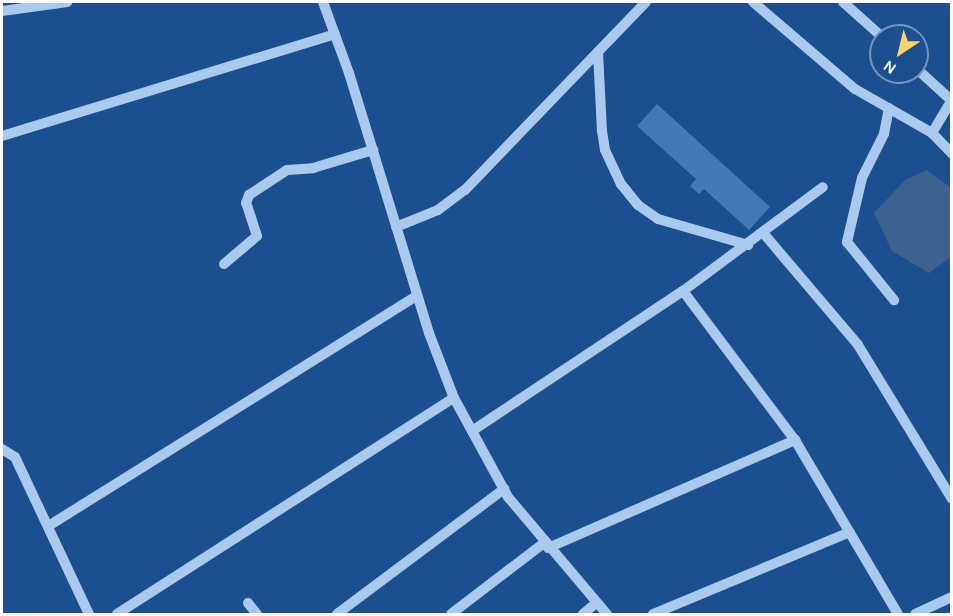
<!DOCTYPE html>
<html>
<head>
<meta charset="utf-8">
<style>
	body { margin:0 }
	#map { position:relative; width:953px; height:616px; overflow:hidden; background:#1b4f8f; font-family:Karla,sans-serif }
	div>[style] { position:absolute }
	.water>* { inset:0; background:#3c6290 }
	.building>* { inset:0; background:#4478b7 }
	.minor>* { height:10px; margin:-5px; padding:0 5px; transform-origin:5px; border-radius:5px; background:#a9c9ee }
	span { translate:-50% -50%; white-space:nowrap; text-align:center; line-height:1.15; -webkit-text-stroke:6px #1b4f8f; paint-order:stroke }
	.frame { position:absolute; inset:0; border:3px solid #fff; pointer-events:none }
	.north { position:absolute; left:869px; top:24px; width:60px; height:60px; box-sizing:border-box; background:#1b4f8f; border:2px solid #7695bc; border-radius:50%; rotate:215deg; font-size:16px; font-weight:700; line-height:24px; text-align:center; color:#fff }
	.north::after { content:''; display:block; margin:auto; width:21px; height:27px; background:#ffd166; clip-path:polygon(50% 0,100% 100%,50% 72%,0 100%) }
</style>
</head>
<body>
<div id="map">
	<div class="water">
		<div style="clip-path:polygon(927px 170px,952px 189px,951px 257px,929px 273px,892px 251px,874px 213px,905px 180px)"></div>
	</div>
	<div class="building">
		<div style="clip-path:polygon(657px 104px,770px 207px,749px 230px,704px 189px,699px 194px,690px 186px,696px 179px,637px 126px)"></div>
	</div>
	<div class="minor">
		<div style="left:323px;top:2px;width:76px;rotate:69.9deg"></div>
		<div style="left:349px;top:73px;width:272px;rotate:72.9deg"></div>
		<div style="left:429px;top:333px;width:70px;rotate:69deg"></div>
		<div style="left:454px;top:398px;width:113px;rotate:61.4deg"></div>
		<div style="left:508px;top:497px;width:153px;rotate:49.8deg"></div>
		<div style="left:753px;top:2px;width:134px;rotate:40.5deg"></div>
		<div style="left:855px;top:89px;width:89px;rotate:29.7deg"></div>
		<div style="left:932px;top:133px;width:29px;rotate:46deg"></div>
		<div style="left:843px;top:2px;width:51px;rotate:41.8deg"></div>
		<div style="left:2px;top:11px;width:66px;rotate:-7.9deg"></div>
		<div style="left:598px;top:52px;width:79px;rotate:87.1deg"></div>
		<div style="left:602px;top:131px;width:19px;rotate:81deg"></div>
		<div style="left:605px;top:150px;width:38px;rotate:65deg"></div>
		<div style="left:621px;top:184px;width:27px;rotate:51deg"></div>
		<div style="left:638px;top:205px;width:24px;rotate:35deg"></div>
		<div style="left:658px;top:219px;width:94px;rotate:16.1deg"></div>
		<div style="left:917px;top:69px;width:46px;rotate:42.4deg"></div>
		<div style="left:889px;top:108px;width:26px;rotate:101deg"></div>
		<div style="left:884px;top:134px;width:49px;rotate:116.6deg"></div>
		<div style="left:862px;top:178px;width:66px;rotate:103.2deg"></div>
		<div style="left:847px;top:242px;width:75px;rotate:51deg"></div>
		<div style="left:932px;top:133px;width:39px;rotate:-59deg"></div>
		<div style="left:2px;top:136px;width:348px;rotate:-17deg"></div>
		<div style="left:396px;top:227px;width:45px;rotate:-22deg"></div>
		<div style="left:438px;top:210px;width:34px;rotate:-37deg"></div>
		<div style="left:465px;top:190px;width:261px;rotate:-46.1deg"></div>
		<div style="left:764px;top:234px;width:145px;rotate:49.7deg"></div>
		<div style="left:858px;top:345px;width:180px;rotate:58.6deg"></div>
		<div style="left:224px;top:264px;width:43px;rotate:-40.3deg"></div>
		<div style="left:257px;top:236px;width:35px;rotate:-108deg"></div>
		<div style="left:246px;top:203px;width:9px;rotate:-69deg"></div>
		<div style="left:249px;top:195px;width:45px;rotate:-33.3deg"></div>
		<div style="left:287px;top:170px;width:26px;rotate:-4deg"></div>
		<div style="left:313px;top:168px;width:63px;rotate:-16.7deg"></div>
		<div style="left:683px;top:291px;width:186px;rotate:53.1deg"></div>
		<div style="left:795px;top:440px;width:202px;rotate:59.4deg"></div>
		<div style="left:472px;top:431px;width:253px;rotate:-33.6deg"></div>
		<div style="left:683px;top:291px;width:174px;rotate:-36.6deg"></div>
		<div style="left:2px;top:449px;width:15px;rotate:32deg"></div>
		<div style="left:15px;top:457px;width:174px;rotate:64.8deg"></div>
		<div style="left:50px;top:525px;width:433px;rotate:-32deg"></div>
		<div style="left:548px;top:548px;width:270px;rotate:-23.6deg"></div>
		<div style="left:248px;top:603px;width:14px;rotate:51deg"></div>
		<div style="left:117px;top:614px;width:400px;rotate:-32.7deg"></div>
		<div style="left:337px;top:614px;width:209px;rotate:-36.8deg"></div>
		<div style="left:451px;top:614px;width:117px;rotate:-37.4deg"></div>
		<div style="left:583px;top:614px;width:17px;rotate:-40deg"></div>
		<div style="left:653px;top:614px;width:213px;rotate:-22.6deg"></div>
		<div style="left:915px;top:614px;width:41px;rotate:-24.7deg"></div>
	</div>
	<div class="frame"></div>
	<div class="north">N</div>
</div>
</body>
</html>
